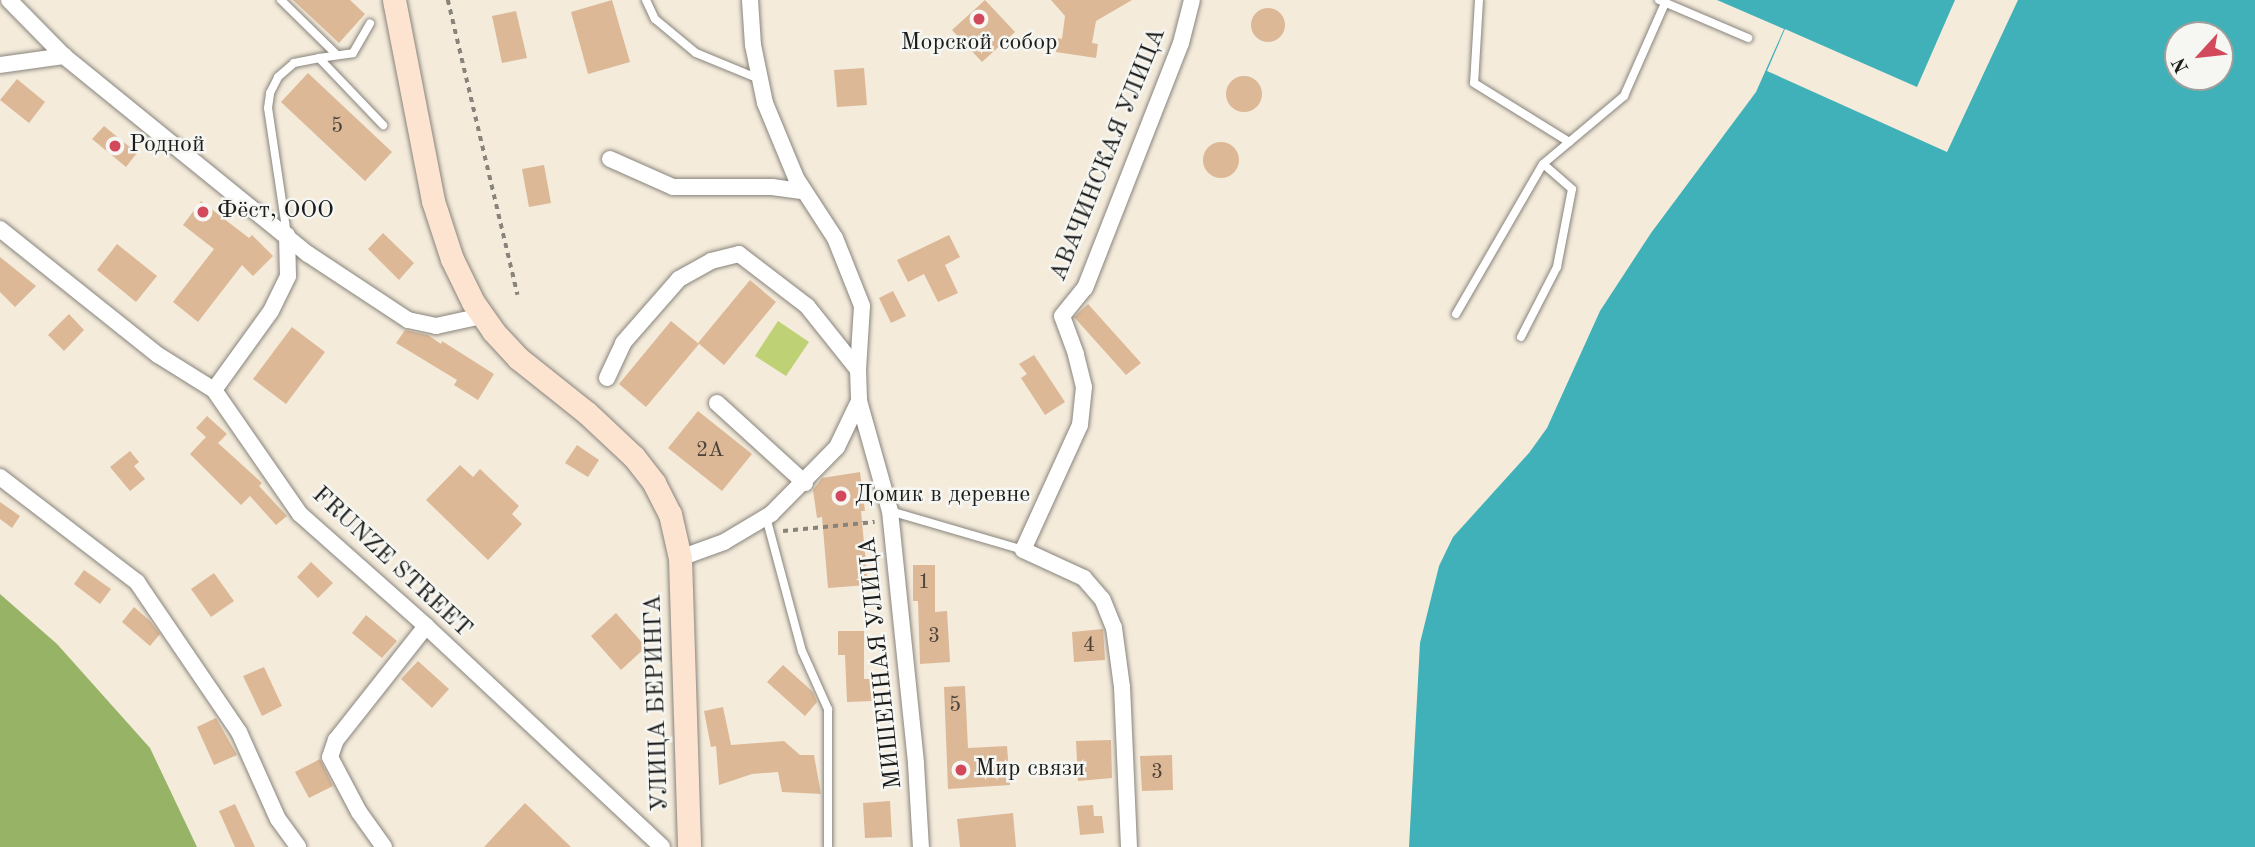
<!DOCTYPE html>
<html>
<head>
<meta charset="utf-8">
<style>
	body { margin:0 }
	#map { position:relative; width:2255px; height:847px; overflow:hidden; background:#f4ebdb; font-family:"Old Standard TT",serif }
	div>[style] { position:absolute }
	.green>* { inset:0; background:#bed174 }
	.forest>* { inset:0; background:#96b366 }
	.water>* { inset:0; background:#40b1b8 }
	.pier>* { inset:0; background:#f4ebdb }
	.building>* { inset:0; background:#dcb897 }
	.round { border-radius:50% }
	.path>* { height:3.5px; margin-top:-1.75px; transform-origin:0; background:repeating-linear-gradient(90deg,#88847c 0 5px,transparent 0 10px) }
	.roads { filter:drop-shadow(0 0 2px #88847c) drop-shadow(0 0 2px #88847c) }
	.lane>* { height:8px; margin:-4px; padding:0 4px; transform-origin:4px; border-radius:4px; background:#fff }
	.street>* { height:16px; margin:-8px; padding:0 8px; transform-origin:8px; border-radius:8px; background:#fff }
	.secondary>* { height:23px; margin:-11.5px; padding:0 11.5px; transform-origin:11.5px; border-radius:11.5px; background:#fde4d0 }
	.dots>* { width:19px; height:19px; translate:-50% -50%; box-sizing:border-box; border:4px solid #f6f6f2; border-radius:50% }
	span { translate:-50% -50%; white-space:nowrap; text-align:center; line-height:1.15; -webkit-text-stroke:5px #f6f6f2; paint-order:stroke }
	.number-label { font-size:21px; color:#4c433b }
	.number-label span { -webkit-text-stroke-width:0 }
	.poi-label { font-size:24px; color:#1c1c1c }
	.left { translate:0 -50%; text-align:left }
	.street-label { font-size:24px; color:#1c1c1c }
	.north { position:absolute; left:2164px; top:21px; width:70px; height:70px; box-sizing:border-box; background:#f6f6f2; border:2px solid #9f9f9c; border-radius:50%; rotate:243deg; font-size:19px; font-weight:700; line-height:28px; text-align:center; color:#1c1c1c }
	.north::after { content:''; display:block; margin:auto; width:24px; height:32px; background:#d1495b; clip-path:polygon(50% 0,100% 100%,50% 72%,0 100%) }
</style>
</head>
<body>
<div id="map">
	<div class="green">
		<div style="clip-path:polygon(778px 321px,809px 342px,786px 376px,755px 356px)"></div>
	</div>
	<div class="forest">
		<div style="clip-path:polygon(0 594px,57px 644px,150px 748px,197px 847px,0 847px)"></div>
	</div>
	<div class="water">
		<div style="clip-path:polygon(evenodd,1717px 0,2255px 0,2255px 847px,1409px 847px,1420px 643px,1439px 566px,1453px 537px,1529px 453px,1547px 428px,1600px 311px,1651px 233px,1756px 92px,1784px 29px,1717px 0,2178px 35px,2220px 35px,2220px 77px,2178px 77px,2178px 35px)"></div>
	</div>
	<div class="pier">
		<div style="clip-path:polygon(1955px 0,2018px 0,1947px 152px,1767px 71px,1785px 29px,1917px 87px)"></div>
	</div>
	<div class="building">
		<div style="clip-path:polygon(293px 0,350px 0,365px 14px,339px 43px)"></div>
		<div style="clip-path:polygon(612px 0,630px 62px,588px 74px,571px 12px)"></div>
		<div style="clip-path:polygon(985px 0,1015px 32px,982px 62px,952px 30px)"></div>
		<div style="clip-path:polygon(1051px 0,1132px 0,1096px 21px,1092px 43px,1098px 44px,1096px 58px,1056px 52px,1058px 38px,1062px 39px,1065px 16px)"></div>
		<div class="round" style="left:1251px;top:8px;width:34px;height:34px"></div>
		<div style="clip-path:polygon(516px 11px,527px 58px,502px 63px,492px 16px)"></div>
		<div style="clip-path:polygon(864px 68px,867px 105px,837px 107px,834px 70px)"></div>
		<div style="clip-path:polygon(308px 73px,392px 152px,365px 181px,281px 102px)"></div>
		<div class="round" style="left:1226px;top:76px;width:36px;height:36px"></div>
		<div style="clip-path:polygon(17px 79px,45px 102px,29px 123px,0 100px)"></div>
		<div style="clip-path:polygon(104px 126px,137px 153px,126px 167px,92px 139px)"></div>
		<div class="round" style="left:1203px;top:142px;width:36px;height:36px"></div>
		<div style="clip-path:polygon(544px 165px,551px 203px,529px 207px,522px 169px)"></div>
		<div style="clip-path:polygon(201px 201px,249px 238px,252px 235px,273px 256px,253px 276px,242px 265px,198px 322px,173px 302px,214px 249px,183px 225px)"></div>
		<div style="clip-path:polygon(383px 233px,414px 263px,399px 280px,368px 249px)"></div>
		<div style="clip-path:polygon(949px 235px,960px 257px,945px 265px,958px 293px,938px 302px,924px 274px,908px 282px,897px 260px)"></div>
		<div style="clip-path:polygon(117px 244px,157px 276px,136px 302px,97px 270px)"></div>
		<div style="clip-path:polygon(0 257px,36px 286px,15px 307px,0 292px)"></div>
		<div style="clip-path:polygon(750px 280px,776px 302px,724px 365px,698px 343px)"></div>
		<div style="clip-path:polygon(893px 291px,906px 316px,891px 323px,879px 298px)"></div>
		<div style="clip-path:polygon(1088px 304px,1141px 363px,1126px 375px,1074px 317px)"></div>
		<div style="clip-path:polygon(69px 314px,84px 330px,64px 351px,48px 335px)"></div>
		<div style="clip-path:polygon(671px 321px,699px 344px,646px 407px,619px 384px)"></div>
		<div style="clip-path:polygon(292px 327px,325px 352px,286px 404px,253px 379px)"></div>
		<div style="clip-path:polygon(405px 330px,428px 335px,441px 344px,442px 341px,494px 374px,478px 400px,454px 385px,457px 380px,396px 343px)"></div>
		<div style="clip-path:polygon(1034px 355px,1065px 402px,1045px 415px,1021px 378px,1027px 374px,1019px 364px)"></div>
		<div style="clip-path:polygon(698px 411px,752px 454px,722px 491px,668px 448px)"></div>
		<div style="clip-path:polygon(207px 416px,227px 434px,218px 443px,262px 483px,259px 486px,287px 516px,276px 525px,250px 496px,241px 505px,190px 454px,206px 437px,196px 428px)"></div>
		<div style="clip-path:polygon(577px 445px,599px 460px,588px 477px,565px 463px)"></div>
		<div style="clip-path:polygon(130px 451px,139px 462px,134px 466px,145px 479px,130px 491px,110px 467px)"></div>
		<div style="clip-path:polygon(460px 465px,473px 477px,480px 469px,519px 506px,512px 514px,522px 524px,488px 560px,426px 500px)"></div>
		<div style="clip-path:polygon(860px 472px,865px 511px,861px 511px,868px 585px,828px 588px,822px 517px,817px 518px,813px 490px,822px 478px)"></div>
		<div style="clip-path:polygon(0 502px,20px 516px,12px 528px,0 519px)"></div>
		<div style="clip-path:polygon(311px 562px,333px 583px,318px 598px,297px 577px)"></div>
		<div style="clip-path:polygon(913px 565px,935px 565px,935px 612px,947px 611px,950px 662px,920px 664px,918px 601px,913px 601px)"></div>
		<div style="clip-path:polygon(84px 570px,111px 589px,100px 604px,74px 584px)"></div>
		<div style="clip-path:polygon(214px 573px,234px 601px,211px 617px,191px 589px)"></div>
		<div style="clip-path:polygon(134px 607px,150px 621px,160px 634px,150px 646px,122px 622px)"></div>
		<div style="clip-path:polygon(616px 613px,646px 647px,621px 670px,591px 636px)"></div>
		<div style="clip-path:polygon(366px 615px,397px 641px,382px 658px,352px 633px)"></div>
		<div style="clip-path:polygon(1103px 629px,1105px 660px,1074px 662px,1072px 632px)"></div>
		<div style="clip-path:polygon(838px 631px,864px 631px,864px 679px,872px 679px,873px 701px,847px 702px,845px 655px,838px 655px)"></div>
		<div style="clip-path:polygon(418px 661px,449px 689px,432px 708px,401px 679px)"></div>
		<div style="clip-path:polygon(783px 665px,813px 692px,817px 702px,805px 716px,767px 682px)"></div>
		<div style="clip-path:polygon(264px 667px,282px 706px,262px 716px,243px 676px)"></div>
		<div style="clip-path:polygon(965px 686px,968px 748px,1007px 746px,1010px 785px,948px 789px,944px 687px)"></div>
		<div style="clip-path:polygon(723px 707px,731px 745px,784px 741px,800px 755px,814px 755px,821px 794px,782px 792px,778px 772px,752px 774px,719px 785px,716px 746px,711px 747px,704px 711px)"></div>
		<div style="clip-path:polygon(216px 718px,237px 755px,214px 765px,197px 727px)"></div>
		<div style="clip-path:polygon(1111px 740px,1112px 778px,1078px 781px,1076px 741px)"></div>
		<div style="clip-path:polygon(1172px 755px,1173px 790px,1142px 791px,1140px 756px)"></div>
		<div style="clip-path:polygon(320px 759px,333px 786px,309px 798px,295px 772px)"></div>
		<div style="clip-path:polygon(890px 801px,892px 837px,865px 838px,863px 803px)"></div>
		<div style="clip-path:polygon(525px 803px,571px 847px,484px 847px)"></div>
		<div style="clip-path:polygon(235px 804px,255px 847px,235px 847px,219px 811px)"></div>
		<div style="clip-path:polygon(1093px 805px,1094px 816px,1102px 816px,1104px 833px,1080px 835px,1077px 806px)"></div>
		<div style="clip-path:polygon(1013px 813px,1016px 847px,960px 847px,957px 819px)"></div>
	</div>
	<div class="path">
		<div style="left:448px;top:0;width:303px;rotate:76.7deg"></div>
		<div style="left:783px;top:531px;width:92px;rotate:-5.6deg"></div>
	</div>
	<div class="roads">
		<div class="lane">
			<div style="left:281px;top:0;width:78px;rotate:44.5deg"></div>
			<div style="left:646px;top:0;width:21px;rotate:65deg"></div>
			<div style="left:655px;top:19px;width:53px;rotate:39.7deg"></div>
			<div style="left:696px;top:53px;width:68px;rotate:22.4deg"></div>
			<div style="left:1479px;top:0;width:83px;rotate:93.4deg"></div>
			<div style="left:1474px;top:83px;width:112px;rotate:31.8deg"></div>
			<div style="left:1659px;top:0;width:97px;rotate:23.1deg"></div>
			<div style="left:319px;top:58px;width:34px;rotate:-8deg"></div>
			<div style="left:353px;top:53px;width:34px;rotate:-60deg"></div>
			<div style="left:287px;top:235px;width:128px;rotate:-98.5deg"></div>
			<div style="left:268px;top:108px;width:15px;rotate:-82deg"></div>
			<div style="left:270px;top:93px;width:18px;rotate:-63deg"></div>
			<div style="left:278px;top:77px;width:21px;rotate:-41deg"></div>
			<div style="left:294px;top:63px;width:25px;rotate:-11deg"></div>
			<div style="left:319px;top:58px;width:93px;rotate:46.3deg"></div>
			<div style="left:1456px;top:314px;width:173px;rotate:-59.9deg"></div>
			<div style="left:1543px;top:164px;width:106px;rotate:-40deg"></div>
			<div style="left:1624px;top:96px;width:102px;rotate:-66.2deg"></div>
			<div style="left:1521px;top:337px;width:79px;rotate:-62.8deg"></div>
			<div style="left:1557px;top:267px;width:79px;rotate:-79.1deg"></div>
			<div style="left:1572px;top:189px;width:38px;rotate:-139deg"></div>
			<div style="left:890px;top:511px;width:139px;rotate:16.3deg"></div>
			<div style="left:766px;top:517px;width:139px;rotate:75deg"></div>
			<div style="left:802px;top:651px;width:64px;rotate:65.9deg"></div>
			<div style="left:828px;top:709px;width:138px;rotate:90deg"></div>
		</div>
		<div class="street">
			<div style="left:9px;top:0;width:78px;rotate:45.5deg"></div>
			<div style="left:64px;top:56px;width:314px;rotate:39.1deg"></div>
			<div style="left:308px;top:254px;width:120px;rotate:33.4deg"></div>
			<div style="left:408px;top:320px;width:29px;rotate:12deg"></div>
			<div style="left:436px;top:326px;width:47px;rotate:-12.3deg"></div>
			<div style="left:750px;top:0;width:45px;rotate:86.2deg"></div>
			<div style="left:753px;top:45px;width:59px;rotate:78.3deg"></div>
			<div style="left:765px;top:103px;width:81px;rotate:67.5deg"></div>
			<div style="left:796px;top:178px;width:72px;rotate:57deg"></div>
			<div style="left:835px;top:238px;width:73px;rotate:68.3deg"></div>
			<div style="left:862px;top:306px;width:64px;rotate:93.6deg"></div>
			<div style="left:858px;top:370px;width:31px;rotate:88deg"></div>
			<div style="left:859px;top:401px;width:114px;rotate:74.3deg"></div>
			<div style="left:890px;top:511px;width:254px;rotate:84.1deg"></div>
			<div style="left:916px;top:764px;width:83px;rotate:86.6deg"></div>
			<div style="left:0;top:65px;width:65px;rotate:-8deg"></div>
			<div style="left:610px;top:159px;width:69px;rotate:24deg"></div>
			<div style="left:673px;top:187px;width:99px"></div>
			<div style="left:772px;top:187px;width:30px;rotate:8deg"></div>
			<div style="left:0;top:229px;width:202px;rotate:38.6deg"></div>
			<div style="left:158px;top:355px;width:66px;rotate:32deg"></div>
			<div style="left:214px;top:390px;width:151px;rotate:55.3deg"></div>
			<div style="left:300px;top:514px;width:169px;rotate:41.6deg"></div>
			<div style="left:426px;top:626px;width:323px;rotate:43.1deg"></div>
			<div style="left:607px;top:378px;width:38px;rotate:-65deg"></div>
			<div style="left:623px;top:343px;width:85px;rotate:-48.8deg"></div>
			<div style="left:679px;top:279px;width:37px;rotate:-29deg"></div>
			<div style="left:711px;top:261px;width:29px;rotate:-14deg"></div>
			<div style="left:739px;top:254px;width:86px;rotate:37.4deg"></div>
			<div style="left:807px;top:306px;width:82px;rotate:51.4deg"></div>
			<div style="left:214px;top:390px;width:97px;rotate:-54.2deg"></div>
			<div style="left:271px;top:311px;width:39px;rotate:-64deg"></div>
			<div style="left:288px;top:276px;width:41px;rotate:-91.4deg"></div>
			<div style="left:717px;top:403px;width:119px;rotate:42.3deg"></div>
			<div style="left:0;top:477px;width:173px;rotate:37.5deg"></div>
			<div style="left:137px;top:582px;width:181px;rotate:55.8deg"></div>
			<div style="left:239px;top:732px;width:95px;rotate:65.9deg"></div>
			<div style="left:278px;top:819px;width:34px;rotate:54deg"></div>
			<div style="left:680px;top:558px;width:47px;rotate:-20deg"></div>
			<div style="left:724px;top:542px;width:55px;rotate:-30.8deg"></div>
			<div style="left:771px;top:514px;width:94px;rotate:-45.4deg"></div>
			<div style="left:837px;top:447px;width:51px;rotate:-64.4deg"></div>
			<div style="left:384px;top:847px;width:43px;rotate:-125.5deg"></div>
			<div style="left:359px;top:812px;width:62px;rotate:-117.8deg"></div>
			<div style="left:330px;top:757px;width:18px;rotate:-71deg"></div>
			<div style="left:336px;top:740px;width:145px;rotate:-51.7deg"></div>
			<div style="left:1129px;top:847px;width:160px;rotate:-92.5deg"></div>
			<div style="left:1122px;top:687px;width:60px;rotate:-97.7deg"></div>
			<div style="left:1114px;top:628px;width:31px;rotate:-112deg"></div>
			<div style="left:1102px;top:599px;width:28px;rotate:-131deg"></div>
			<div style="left:1084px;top:578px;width:67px;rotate:-155.3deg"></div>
			<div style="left:1023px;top:550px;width:137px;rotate:-65.5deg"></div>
			<div style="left:1080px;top:425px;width:38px;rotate:-84deg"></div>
			<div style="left:1084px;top:387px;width:34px;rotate:-104deg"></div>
			<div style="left:1076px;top:354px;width:40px;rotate:-110.2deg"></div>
			<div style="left:1062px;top:316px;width:36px;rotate:-51deg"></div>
			<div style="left:1085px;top:288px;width:263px;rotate:-68.6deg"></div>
			<div style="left:1181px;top:43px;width:44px;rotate:-75.7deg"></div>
		</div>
		<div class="secondary">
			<div style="left:394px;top:0;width:205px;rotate:79deg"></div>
			<div style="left:433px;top:201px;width:61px;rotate:71.9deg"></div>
			<div style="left:452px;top:259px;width:48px;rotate:64deg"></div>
			<div style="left:473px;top:302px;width:35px;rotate:55deg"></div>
			<div style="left:493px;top:331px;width:37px;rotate:47deg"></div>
			<div style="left:518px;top:358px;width:87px;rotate:38.5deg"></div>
			<div style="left:586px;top:412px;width:66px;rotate:43.2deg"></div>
			<div style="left:634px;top:457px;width:33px;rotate:52deg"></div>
			<div style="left:654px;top:483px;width:35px;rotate:63deg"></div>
			<div style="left:670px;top:514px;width:45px;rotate:77.2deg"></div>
			<div style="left:680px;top:558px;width:289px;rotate:88.2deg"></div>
		</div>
	</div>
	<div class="dots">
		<div style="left:979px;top:19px;background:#d1495b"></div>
		<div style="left:115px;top:146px;background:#d1495b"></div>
		<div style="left:203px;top:212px;background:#d1495b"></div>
		<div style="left:841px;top:496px;background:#d1495b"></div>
		<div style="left:961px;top:770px;background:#d1495b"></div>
	</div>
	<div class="number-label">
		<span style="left:337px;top:127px">5</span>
		<span style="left:710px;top:451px">2А</span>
		<span style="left:924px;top:583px">1</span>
		<span style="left:934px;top:637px">3</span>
		<span style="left:1089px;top:646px">4</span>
		<span style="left:955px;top:706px">5</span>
		<span style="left:1157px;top:773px">3</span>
	</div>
	<div class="poi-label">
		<span style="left:979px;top:44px">Морской собор</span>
		<span class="left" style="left:129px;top:146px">Родной</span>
		<span class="left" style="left:217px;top:212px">Фёст, ООО</span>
		<span class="left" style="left:855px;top:496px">Домик в деревне</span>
		<span class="left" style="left:975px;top:770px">Мир связи</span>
	</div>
	<div class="street-label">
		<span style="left:1109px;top:155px;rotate:-68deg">АВАЧИНСКАЯ УЛИЦА</span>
		<span style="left:391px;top:563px;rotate:43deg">FRUNZE STREET</span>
		<span style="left:882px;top:663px;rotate:-96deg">МИШЕННАЯ УЛИЦА</span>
		<span style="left:658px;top:703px;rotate:-92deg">УЛИЦА БЕРИНГА</span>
	</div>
	<div class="north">N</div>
</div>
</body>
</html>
